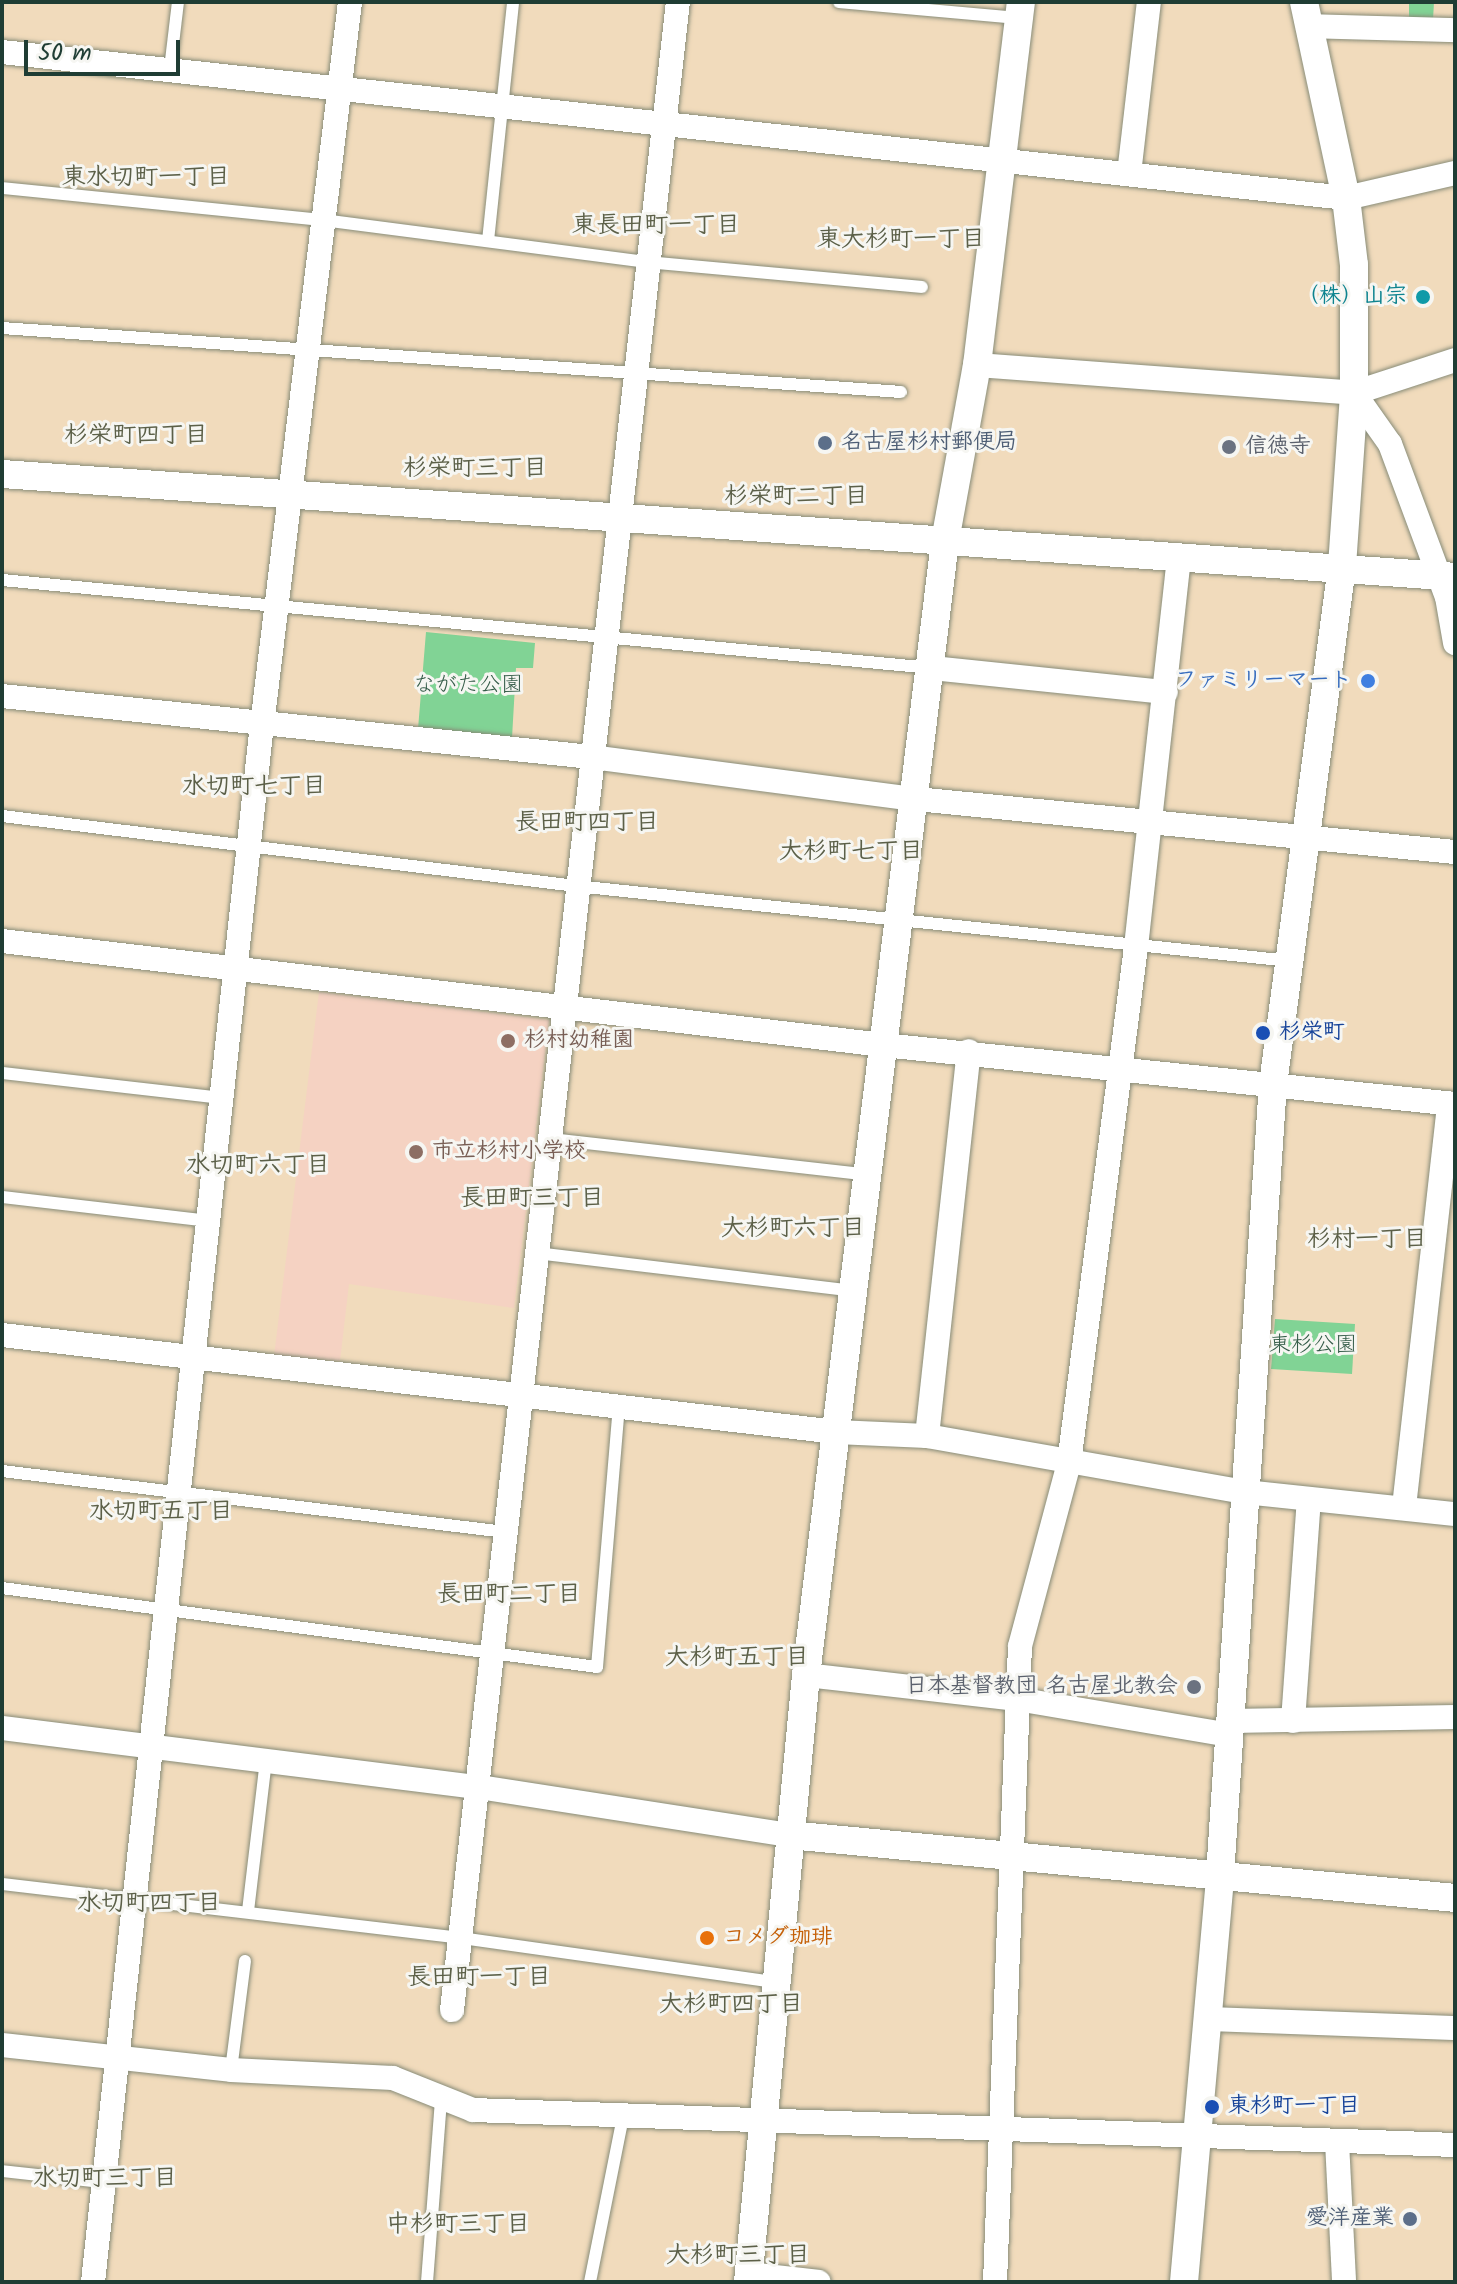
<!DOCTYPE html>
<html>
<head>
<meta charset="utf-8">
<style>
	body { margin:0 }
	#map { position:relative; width:1457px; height:2284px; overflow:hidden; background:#f1dbbc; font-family:Kalam,"Klee One",sans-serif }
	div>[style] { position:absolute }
	.built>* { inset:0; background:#f5d2c2 }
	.green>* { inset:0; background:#81d395 }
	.roads { filter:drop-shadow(0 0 2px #888c78) drop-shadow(0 0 2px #888c78) }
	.service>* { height:12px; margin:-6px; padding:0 6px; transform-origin:6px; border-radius:6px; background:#fff }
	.minor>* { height:24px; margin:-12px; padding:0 12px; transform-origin:12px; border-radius:12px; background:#fff }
	.tertiary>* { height:28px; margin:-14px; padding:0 14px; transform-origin:14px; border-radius:14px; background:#fff }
	.dots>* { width:22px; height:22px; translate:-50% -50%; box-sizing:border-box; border:4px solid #f6f6f2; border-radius:50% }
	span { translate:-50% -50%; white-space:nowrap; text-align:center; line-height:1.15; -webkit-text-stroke:6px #f6f6f2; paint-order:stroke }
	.culture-label { font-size:22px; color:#0d838f; font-weight:700 }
	.right { translate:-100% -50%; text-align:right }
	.service-label { font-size:22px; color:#4e5e75; font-weight:700 }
	.left { translate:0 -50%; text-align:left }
	.worship-label { font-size:22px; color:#5b616d; font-weight:700 }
	.shop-label { font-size:22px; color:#366cbe; font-weight:700 }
	.park-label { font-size:22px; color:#335b47 }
	.transit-label { font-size:22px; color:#164399; font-weight:700 }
	.education-label { font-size:22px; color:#785e54; font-weight:700 }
	.food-label { font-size:22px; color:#c56008; font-weight:700 }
	.neighbourhood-label { font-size:24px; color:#5c6048; font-weight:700 }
	.frame { position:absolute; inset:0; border:4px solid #1f3d34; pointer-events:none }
	.scale { position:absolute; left:24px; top:40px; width:156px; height:36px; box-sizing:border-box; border:4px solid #1f3d34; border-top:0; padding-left:10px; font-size:24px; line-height:28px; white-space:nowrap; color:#1f3d34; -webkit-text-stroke:6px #f6f6f2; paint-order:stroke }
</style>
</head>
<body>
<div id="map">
	<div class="built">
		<div style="clip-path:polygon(319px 992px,549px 1020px,514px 1308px,349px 1284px,340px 1361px,274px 1356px)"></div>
	</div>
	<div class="green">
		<div style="clip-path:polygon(1409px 2px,1434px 2px,1433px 20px,1409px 19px)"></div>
		<div style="clip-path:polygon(426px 632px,535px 643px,533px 668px,516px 668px,512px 738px,418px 729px)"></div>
		<div style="clip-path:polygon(1275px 1319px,1355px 1324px,1352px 1374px,1271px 1369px)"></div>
	</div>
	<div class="roads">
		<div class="service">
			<div style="left:839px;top:2px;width:182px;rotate:5.1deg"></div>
			<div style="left:170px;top:69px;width:67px;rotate:-83.2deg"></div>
			<div style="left:2px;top:188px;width:323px;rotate:5.7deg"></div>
			<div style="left:323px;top:220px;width:327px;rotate:7.4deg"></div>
			<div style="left:647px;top:262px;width:276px;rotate:5.2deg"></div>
			<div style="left:488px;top:241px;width:240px;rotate:-84deg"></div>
			<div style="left:2px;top:328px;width:901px;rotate:4.07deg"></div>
			<div style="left:2px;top:580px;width:933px;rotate:5.41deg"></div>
			<div style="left:2px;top:816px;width:578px;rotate:6.95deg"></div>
			<div style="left:576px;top:886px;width:717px;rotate:6deg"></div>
			<div style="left:2px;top:1073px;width:222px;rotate:6.5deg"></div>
			<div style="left:550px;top:1139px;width:321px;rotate:6.4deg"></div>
			<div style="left:2px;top:1197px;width:207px;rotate:6.6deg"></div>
			<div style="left:536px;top:1253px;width:320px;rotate:6.8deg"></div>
			<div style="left:2px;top:1471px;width:507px;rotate:6.91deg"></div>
			<div style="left:2px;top:1588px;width:600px;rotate:7.56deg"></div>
			<div style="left:597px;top:1667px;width:262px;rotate:-85.2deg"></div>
			<div style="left:2px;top:1884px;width:462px;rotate:6.7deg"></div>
			<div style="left:461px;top:1938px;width:318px;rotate:8deg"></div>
			<div style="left:248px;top:1911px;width:152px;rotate:-83.2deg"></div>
			<div style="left:231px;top:2070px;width:110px;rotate:-82.7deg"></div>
			<div style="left:2px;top:2171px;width:101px;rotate:6.3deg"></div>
			<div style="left:427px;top:2282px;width:183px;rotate:-85.6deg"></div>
			<div style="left:590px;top:2282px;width:168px;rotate:-78.7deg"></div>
		</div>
		<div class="minor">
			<div style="left:1308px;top:26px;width:147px;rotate:1.6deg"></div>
			<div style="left:2px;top:52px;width:1352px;rotate:6.2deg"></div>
			<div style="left:1346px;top:198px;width:112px;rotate:-12.9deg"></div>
			<div style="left:1129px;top:174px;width:173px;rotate:-83.4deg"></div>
			<div style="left:977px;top:365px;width:378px;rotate:4.2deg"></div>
			<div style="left:1354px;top:393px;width:106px;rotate:-18.1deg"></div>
			<div style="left:1354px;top:393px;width:62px;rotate:54.8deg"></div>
			<div style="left:1390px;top:444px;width:163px;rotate:69.6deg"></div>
			<div style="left:1447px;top:597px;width:47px;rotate:80.1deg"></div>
			<div style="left:932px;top:668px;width:235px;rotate:5.9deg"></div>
			<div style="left:2px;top:696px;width:592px;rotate:5.91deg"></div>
			<div style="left:591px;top:757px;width:328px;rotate:7.4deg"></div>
			<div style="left:916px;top:799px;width:542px;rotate:5.62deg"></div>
			<div style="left:2px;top:941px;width:887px;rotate:6.73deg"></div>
			<div style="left:883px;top:1045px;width:575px;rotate:5.89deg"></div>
			<div style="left:2px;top:1335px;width:840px;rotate:6.63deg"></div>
			<div style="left:836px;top:1432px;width:91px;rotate:2.5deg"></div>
			<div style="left:927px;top:1436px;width:323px;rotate:10deg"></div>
			<div style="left:1245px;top:1492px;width:211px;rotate:6deg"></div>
			<div style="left:927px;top:1436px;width:387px;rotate:-83.8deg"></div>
			<div style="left:1404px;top:1507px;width:406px;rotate:-83.6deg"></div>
			<div style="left:806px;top:1675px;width:212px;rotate:6.5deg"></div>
			<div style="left:1017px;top:1699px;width:215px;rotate:9.6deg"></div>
			<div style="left:1231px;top:1721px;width:224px;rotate:-1deg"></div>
			<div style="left:1293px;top:1721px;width:222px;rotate:-85.9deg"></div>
			<div style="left:2px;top:1728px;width:481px;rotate:7.1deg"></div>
			<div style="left:479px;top:1787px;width:314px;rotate:8.8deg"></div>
			<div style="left:452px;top:2010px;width:2021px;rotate:-83.58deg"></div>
			<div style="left:1208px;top:2019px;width:247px;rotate:2.1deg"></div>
			<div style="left:2px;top:2045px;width:230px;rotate:6.2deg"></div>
			<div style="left:231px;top:2070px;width:162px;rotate:2.8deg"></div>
			<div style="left:393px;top:2078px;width:86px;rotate:21.8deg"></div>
			<div style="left:473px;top:2110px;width:983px;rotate:2.04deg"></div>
			<div style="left:1337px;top:2142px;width:140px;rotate:87.1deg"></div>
			<div style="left:749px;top:2274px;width:70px;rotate:6.5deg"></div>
			<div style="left:93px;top:2282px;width:1566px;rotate:-83.81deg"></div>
			<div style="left:262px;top:725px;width:728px;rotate:-83.06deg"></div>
			<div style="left:995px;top:2282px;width:636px;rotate:-87.75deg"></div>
			<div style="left:1020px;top:1646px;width:189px;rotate:-75deg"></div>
			<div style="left:1069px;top:1463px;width:520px;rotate:-82.6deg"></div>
			<div style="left:1136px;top:947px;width:392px;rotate:-83.7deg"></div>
		</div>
		<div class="tertiary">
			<div style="left:2px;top:474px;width:1457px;rotate:4.05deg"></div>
			<div style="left:789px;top:1835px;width:669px;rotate:5.4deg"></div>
			<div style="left:748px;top:2282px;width:610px;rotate:-84.54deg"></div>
			<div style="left:806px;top:1675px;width:1142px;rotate:-83.01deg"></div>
			<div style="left:945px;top:541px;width:179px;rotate:-79.7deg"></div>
			<div style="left:977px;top:365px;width:366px;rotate:-83.1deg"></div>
			<div style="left:1184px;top:2282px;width:409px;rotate:-84.9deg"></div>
			<div style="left:1220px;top:1875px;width:793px;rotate:-86.17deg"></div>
			<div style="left:1273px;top:1084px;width:523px;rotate:-82.41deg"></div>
			<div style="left:1342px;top:566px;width:173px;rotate:-86deg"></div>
			<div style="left:1354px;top:393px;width:128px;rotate:-90deg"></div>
			<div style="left:1354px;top:265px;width:67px;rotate:-96.8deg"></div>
			<div style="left:1346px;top:198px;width:200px;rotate:-102.1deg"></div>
		</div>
	</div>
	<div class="dots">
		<div style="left:1423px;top:297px;background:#0f9aa8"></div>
		<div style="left:825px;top:443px;background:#5c6f8a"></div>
		<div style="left:1229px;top:447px;background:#6b7280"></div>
		<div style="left:1368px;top:681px;background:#3f7fe0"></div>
		<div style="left:1263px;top:1033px;background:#1a4fb4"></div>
		<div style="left:508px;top:1041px;background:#8d6e63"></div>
		<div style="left:416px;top:1152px;background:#8d6e63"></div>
		<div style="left:1194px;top:1687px;background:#6b7280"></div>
		<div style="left:707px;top:1938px;background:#e8710a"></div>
		<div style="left:1212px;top:2107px;background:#1a4fb4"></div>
		<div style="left:1410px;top:2219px;background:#5c6f8a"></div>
	</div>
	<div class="culture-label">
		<span class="right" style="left:1407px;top:297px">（株）山宗</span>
	</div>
	<div class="service-label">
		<span class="left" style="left:841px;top:443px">名古屋杉村郵便局</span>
		<span class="right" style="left:1394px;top:2219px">愛洋産業</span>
	</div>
	<div class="worship-label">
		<span class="left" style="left:1245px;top:447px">信徳寺</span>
		<span class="right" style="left:1178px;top:1687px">日本基督教団 名古屋北教会</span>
	</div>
	<div class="shop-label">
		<span class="right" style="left:1352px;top:681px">ファミリーマート</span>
	</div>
	<div class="park-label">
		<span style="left:468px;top:686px">ながた公園</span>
		<span style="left:1313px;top:1346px">東杉公園</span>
	</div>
	<div class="transit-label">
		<span class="left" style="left:1279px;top:1033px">杉栄町</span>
		<span class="left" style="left:1228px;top:2107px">東杉町一丁目</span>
	</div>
	<div class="education-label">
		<span class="left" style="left:524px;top:1041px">杉村幼稚園</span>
		<span class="left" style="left:432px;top:1152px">市立杉村小学校</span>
	</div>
	<div class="food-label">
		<span class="left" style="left:723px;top:1938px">コメダ珈琲</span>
	</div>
	<div class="neighbourhood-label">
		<span style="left:146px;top:178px">東水切町一丁目</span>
		<span style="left:656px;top:226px">東長田町一丁目</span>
		<span style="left:901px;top:240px">東大杉町一丁目</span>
		<span style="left:136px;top:436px">杉栄町四丁目</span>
		<span style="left:475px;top:469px">杉栄町三丁目</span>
		<span style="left:796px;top:497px">杉栄町二丁目</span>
		<span style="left:254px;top:787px">水切町七丁目</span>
		<span style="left:587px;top:823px">長田町四丁目</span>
		<span style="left:851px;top:852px">大杉町七丁目</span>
		<span style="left:258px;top:1166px">水切町六丁目</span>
		<span style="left:532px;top:1199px">長田町三丁目</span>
		<span style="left:793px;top:1229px">大杉町六丁目</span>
		<span style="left:1367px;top:1240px">杉村一丁目</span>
		<span style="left:161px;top:1512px">水切町五丁目</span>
		<span style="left:509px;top:1595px">長田町二丁目</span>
		<span style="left:737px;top:1658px">大杉町五丁目</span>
		<span style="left:149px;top:1904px">水切町四丁目</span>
		<span style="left:479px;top:1978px">長田町一丁目</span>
		<span style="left:731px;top:2005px">大杉町四丁目</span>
		<span style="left:105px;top:2179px">水切町三丁目</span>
		<span style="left:458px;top:2225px">中杉町三丁目</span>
		<span style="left:738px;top:2256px">大杉町三丁目</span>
	</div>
	<div class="frame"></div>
	<div class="scale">50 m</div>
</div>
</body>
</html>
